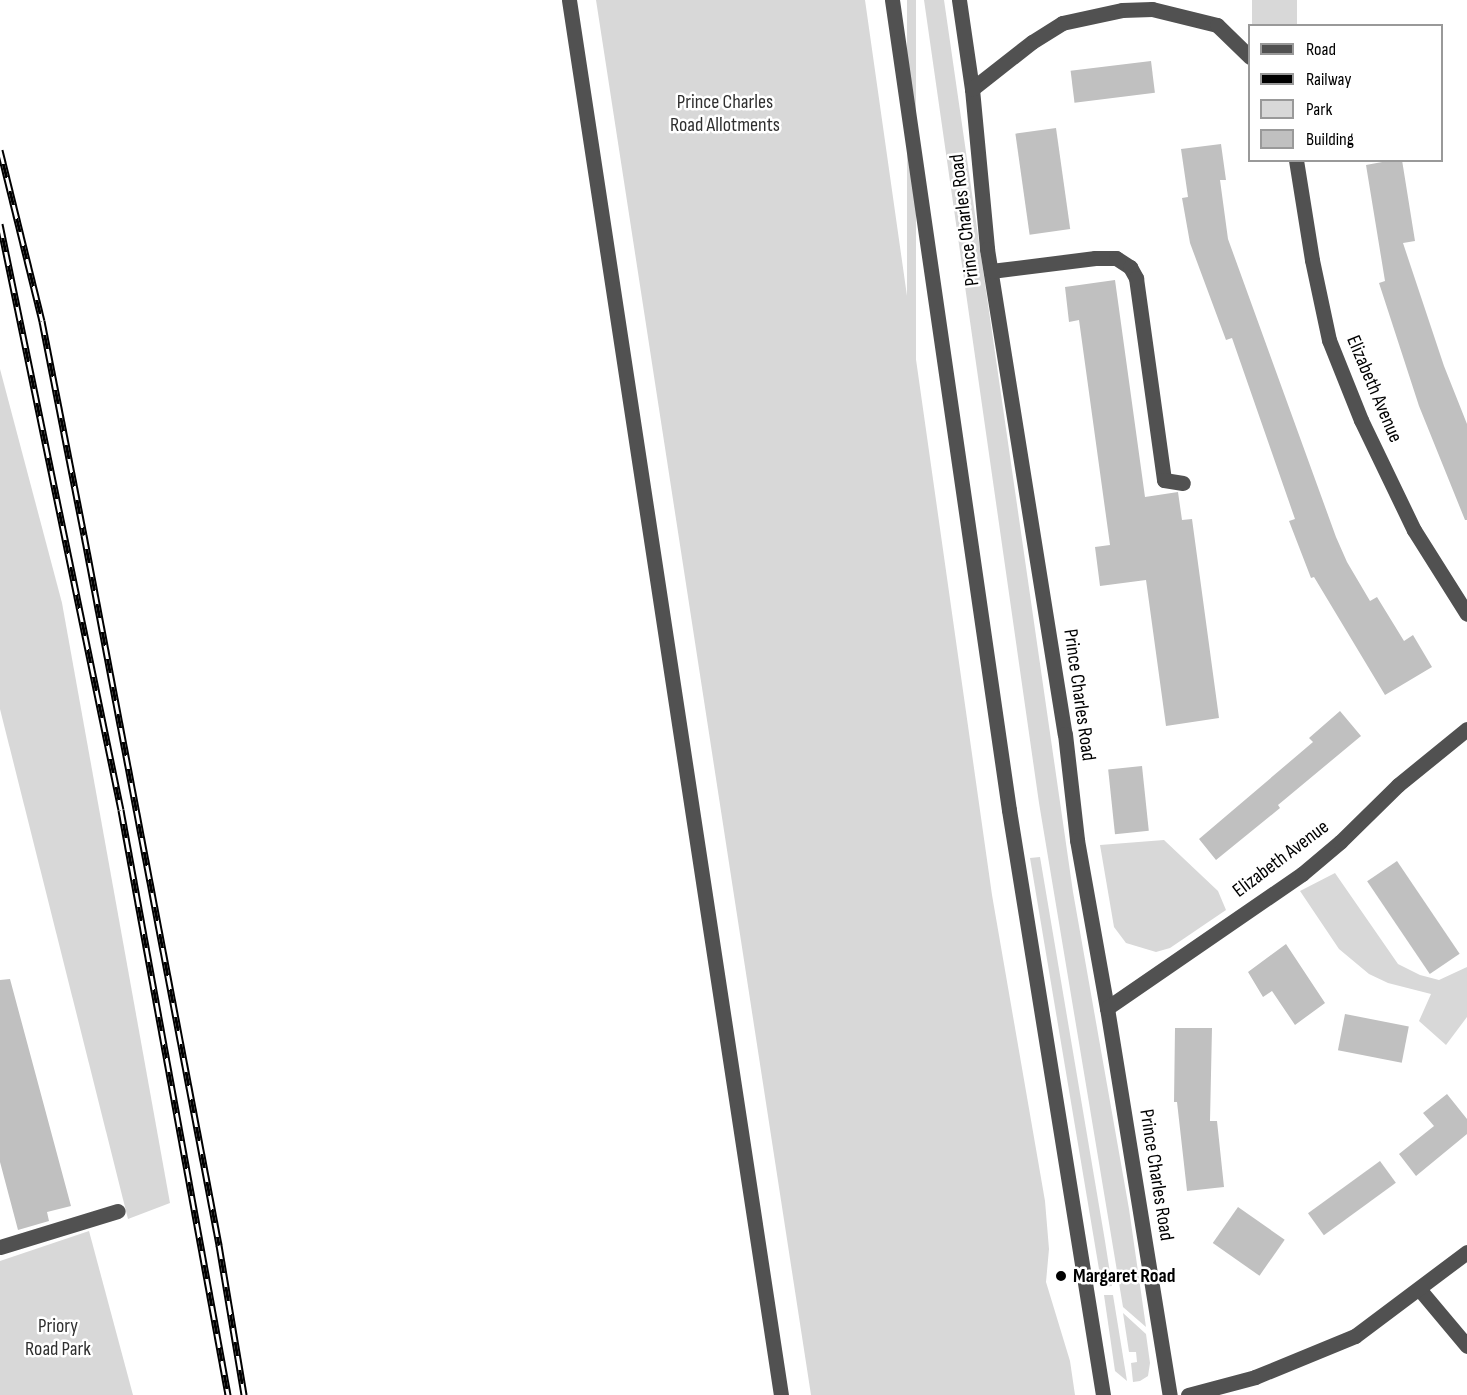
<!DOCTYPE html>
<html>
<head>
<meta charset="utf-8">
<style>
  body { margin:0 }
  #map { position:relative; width:1467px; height:1395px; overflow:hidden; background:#fff; font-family:"Sofia Sans Condensed",sans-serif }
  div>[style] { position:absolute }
  .green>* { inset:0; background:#d8d8d8; transform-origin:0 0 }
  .building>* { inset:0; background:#c0c0c0; transform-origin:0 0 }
  .minor>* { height:15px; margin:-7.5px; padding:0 7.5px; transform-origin:7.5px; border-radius:7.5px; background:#515151 }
  .rail>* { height:7px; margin-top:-3.5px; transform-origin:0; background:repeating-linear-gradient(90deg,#fff 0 14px,#000 0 28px); box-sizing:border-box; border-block:2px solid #000 }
  .dots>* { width:16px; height:16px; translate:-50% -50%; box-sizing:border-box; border:3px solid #fff; border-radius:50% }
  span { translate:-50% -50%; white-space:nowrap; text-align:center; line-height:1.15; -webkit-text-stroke:5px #fff; paint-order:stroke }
  .park-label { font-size:20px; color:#2f2f2f }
  .street-label { font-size:20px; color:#000 }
  .poi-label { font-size:20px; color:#000; font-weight:700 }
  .left { translate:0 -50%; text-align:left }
  .legend { position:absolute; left:1248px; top:24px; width:195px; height:138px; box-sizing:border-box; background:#fff; border:2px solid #999; margin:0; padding:8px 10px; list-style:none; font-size:18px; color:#000 }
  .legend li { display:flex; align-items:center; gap:12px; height:30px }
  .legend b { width:30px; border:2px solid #999 }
</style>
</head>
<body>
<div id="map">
  <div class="green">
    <div style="clip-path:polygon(596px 0,865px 0,992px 895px,1045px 1201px,1049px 1249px,1046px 1282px,1070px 1361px,1075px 1395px,811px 1395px)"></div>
    <div style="left:907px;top:0;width:9px;height:848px"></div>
    <div style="clip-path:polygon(924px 0,944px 0,1073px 892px,1129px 1209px,1146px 1327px,1123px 1307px,1039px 803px)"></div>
    <div style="left:1252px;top:0;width:45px;height:25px"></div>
    <div style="clip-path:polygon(0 369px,62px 603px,170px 1203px,128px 1219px,0 709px)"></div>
    <div style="clip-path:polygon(1164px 840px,1218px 891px,1226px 910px,1170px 948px,1156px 952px,1126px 943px,1114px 927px,1100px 845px)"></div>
    <div style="clip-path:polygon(1040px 857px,1105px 1241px,1112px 1286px,1102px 1287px,1030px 858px)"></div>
    <div style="clip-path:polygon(1335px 873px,1398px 964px,1420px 975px,1439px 980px,1467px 967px,1467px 1017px,1446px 1045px,1419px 1021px,1431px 994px,1388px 983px,1369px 974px,1339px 949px,1300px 891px)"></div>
    <div style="clip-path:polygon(89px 1231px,133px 1395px,0 1395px,0 1261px)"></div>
    <div style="clip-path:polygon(1104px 1295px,1113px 1295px,1127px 1381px,1115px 1371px)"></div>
    <div style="clip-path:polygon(1123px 1313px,1146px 1334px,1150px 1363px,1148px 1376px,1140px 1381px,1133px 1382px,1131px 1363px,1137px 1362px,1136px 1352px,1129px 1352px)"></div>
  </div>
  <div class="building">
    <div style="left:1151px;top:61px;width:32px;height:81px;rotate:83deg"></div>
    <div style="left:1056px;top:128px;width:102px;height:41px;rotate:82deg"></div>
    <div style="clip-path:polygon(1221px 144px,1226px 180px,1220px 180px,1228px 239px,1336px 537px,1347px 562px,1370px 601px,1377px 597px,1404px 641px,1413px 635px,1432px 667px,1385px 695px,1314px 577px,1311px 578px,1289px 521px,1295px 519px,1232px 338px,1226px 340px,1190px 243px,1182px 198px,1188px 197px,1181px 149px)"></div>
    <div style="clip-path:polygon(1393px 160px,1402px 160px,1415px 241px,1403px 243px,1444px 366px,1467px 424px,1467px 520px,1465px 520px,1419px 406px,1379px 283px,1385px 281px,1366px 165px)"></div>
    <div style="clip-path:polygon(1115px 280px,1145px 497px,1178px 492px,1182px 520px,1192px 519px,1219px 718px,1166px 726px,1146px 580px,1100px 586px,1095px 547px,1110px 545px,1079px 320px,1069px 322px,1065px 287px)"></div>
    <div style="clip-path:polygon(1340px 711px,1361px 736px,1278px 805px,1280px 808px,1216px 860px,1199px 839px,1313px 742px,1309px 738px)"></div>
    <div style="left:1142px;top:766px;width:65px;height:34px;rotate:84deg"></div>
    <div style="left:1397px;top:861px;width:112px;height:36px;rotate:56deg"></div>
    <div style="clip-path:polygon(1286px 944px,1325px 1003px,1295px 1025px,1272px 991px,1263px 997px,1248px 972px)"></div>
    <div style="clip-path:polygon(10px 979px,71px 1206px,47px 1212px,49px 1221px,18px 1230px,0 1162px,0 980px)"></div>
    <div style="left:1345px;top:1014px;width:65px;height:37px;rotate:11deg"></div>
    <div style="clip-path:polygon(1175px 1028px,1212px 1028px,1210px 1121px,1217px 1121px,1224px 1187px,1187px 1191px,1177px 1102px,1174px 1102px)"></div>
    <div style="clip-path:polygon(1447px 1094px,1467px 1119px,1467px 1134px,1416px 1176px,1399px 1154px,1434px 1126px,1423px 1113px)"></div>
    <div style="left:1380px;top:1161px;width:27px;height:89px;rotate:54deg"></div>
    <div style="left:1238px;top:1207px;width:57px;height:44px;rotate:35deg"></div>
  </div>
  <div class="minor">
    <div style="left:569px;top:0;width:1411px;rotate:81.36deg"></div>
    <div style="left:892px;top:0;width:818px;rotate:81.78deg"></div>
    <div style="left:1009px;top:810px;width:593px;rotate:80.87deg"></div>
    <div style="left:959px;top:0;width:90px;rotate:81.7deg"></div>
    <div style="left:972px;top:89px;width:161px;rotate:84.6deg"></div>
    <div style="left:987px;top:249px;width:491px;rotate:80.9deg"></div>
    <div style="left:1065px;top:734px;width:107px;rotate:83.5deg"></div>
    <div style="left:1077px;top:840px;width:171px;rotate:79.9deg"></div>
    <div style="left:1107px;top:1008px;width:392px;rotate:80.8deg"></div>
    <div style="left:972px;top:89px;width:76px;rotate:-38.1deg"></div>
    <div style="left:1032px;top:42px;width:36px;rotate:-32deg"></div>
    <div style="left:1062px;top:23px;width:61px;rotate:-12.2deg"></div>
    <div style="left:1122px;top:10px;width:30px;rotate:-2deg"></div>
    <div style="left:1152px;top:9px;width:67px;rotate:13.8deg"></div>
    <div style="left:1217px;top:25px;width:46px;rotate:44.1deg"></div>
    <div style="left:1296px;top:160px;width:101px;rotate:80.9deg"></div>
    <div style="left:1312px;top:260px;width:82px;rotate:78deg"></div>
    <div style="left:1329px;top:340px;width:86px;rotate:68.2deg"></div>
    <div style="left:1361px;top:420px;width:122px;rotate:64.3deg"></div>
    <div style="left:1414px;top:530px;width:99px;rotate:57.8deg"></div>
    <div style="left:991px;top:271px;width:105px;rotate:-7.1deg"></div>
    <div style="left:1095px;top:258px;width:21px"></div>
    <div style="left:1116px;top:258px;width:17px;rotate:33deg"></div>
    <div style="left:1130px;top:267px;width:13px;rotate:61deg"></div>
    <div style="left:1136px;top:278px;width:204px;rotate:82.1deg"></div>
    <div style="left:1164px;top:480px;width:19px;rotate:9deg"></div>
    <div style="left:1107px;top:1008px;width:237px;rotate:-34.5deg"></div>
    <div style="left:1302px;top:874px;width:50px;rotate:-40.1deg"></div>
    <div style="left:1340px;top:842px;width:81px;rotate:-44.5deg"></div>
    <div style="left:1398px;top:785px;width:89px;rotate:-39.1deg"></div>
    <div style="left:0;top:1247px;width:123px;rotate:-17deg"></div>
    <div style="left:1420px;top:1290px;width:73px;rotate:50deg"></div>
    <div style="left:1188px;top:1395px;width:69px;rotate:-15deg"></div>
    <div style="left:1255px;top:1377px;width:108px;rotate:-22.3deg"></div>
    <div style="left:1355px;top:1336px;width:140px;rotate:-36.9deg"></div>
  </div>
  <div class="rail">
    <div style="left:0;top:150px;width:176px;rotate:76.2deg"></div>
    <div style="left:42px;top:321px;width:218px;rotate:78.9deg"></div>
    <div style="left:84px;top:535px;width:723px;rotate:79.23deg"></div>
    <div style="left:219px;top:1245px;width:152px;rotate:80.5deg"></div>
    <div style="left:0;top:224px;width:598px;rotate:78.33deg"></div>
    <div style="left:121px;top:810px;width:595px;rotate:79.63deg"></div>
  </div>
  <div class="dots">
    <div style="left:1061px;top:1276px;background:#000"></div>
  </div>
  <div class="park-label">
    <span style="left:725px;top:114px">Prince Charles<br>Road Allotments</span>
    <span style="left:58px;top:1338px">Priory<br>Road Park</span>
  </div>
  <div class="street-label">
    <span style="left:965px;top:220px;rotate:-97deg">Prince Charles Road</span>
    <span style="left:1374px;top:389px;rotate:67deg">Elizabeth Avenue</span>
    <span style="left:1079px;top:695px;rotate:82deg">Prince Charles Road</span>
    <span style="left:1281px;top:859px;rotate:-37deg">Elizabeth Avenue</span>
    <span style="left:1156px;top:1175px;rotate:81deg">Prince Charles Road</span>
  </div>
  <div class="poi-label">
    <span class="left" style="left:1073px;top:1276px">Margaret Road</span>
  </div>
  <ul class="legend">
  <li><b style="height:8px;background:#515151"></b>Road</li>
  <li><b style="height:8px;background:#000"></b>Railway</li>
  <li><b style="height:16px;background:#d8d8d8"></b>Park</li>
  <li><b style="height:16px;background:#c0c0c0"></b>Building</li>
  </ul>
</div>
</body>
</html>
